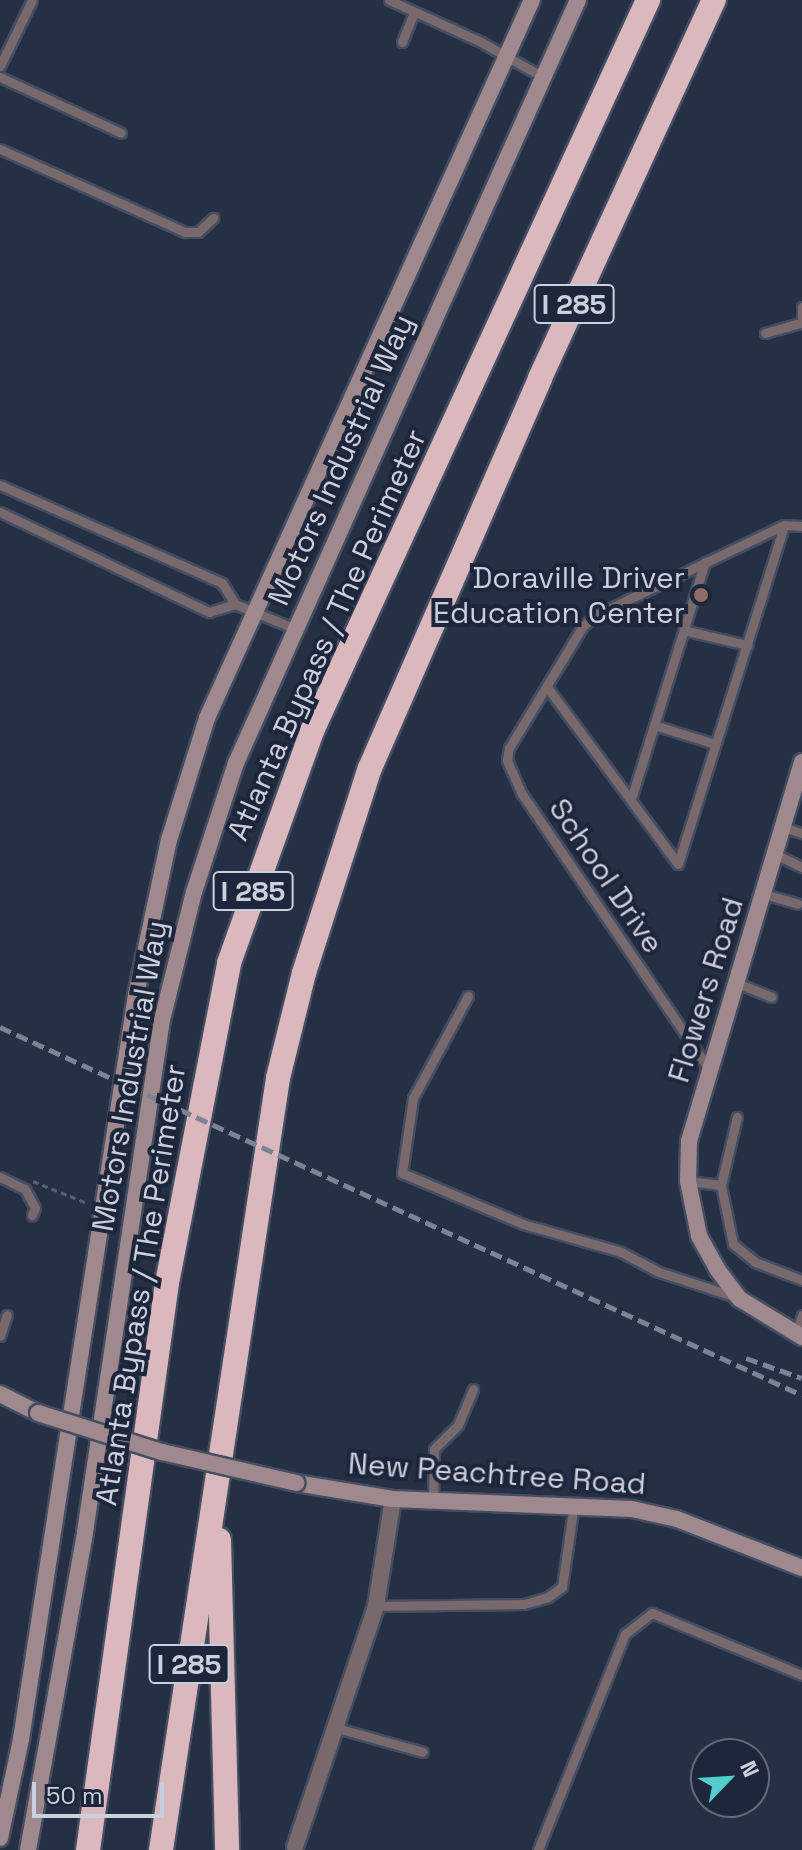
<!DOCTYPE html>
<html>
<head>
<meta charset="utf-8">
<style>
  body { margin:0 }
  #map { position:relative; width:802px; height:1850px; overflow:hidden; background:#263045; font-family:"Space Grotesk",sans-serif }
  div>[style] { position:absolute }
  .path>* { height:3px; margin-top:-1.5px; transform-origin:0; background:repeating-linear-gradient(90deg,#576073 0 6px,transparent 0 10px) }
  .roads { filter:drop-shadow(2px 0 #444d61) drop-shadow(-2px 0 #444d61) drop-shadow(0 2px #444d61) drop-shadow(0 -2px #444d61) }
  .lane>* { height:9px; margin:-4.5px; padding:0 4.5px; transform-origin:4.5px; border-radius:4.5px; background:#78696c }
  .street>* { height:16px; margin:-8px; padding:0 8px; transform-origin:8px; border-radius:8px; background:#78696c }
  .secondary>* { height:16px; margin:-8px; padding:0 8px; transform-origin:8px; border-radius:8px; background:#a0898d }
  .highway>* { height:24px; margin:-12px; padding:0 12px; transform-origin:12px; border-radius:12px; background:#dbb7be }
  .rail>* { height:5px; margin-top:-2.5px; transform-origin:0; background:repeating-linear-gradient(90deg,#7b8394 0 12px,transparent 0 18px) }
  .bridges { filter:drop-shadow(2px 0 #444d61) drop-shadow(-2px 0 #444d61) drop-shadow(0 2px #444d61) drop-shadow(0 -2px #444d61) }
  .secondary-bridge>* { height:16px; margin:-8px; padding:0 8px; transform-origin:8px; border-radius:8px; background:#a0898d }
  .dots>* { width:22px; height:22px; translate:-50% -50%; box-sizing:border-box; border:4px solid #1d263a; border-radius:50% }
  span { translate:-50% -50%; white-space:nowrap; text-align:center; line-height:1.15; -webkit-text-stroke:8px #1d263a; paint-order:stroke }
  .shield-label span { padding:2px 6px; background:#1d263a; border:2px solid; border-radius:6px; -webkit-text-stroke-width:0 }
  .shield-label { font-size:28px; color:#cad1de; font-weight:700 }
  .street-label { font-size:30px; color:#cad1de }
  .poi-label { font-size:30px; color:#cad1de }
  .right { translate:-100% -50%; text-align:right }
  .north { position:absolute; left:690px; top:1738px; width:80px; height:80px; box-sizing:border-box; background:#1d263a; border:2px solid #626a7c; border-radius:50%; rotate:65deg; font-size:22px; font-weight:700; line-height:32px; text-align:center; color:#cad1de }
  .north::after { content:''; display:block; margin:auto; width:28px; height:36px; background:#52cdce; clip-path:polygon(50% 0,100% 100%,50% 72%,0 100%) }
  .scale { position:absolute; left:32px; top:1782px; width:132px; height:36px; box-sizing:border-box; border:4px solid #cad1de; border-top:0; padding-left:10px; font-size:24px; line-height:28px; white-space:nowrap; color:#cad1de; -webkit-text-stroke:6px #1d263a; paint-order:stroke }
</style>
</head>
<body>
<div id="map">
  <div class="path">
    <div style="left:33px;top:1181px;width:58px;rotate:22.2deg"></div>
  </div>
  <div class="roads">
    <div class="lane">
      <div style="left:389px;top:0;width:101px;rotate:24.5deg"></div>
      <div style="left:481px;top:42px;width:71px;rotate:29.4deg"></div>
      <div style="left:402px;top:42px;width:32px;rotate:-68deg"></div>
      <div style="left:0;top:66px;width:73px;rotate:-64.1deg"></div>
      <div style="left:0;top:77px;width:133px;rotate:24.8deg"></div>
      <div style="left:0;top:149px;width:203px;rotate:24.2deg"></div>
      <div style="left:185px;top:232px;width:13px"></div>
      <div style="left:198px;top:232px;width:21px;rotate:-43deg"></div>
      <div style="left:802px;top:307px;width:15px;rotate:90deg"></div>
      <div style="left:765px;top:333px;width:37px;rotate:-16deg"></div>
      <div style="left:0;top:485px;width:243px;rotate:23.8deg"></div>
      <div style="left:222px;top:583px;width:25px;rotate:58deg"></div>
      <div style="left:235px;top:604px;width:66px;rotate:22.3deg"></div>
      <div style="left:0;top:512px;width:232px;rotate:25.6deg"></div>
      <div style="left:209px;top:612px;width:27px;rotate:-17deg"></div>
      <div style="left:687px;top:631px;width:62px;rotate:13.1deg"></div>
      <div style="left:547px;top:687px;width:220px;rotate:53.5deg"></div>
      <div style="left:678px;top:864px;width:355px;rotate:-72.6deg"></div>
      <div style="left:657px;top:726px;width:61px;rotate:17.2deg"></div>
      <div style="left:632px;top:796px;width:245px;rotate:-72.7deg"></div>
      <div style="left:783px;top:827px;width:20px;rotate:18deg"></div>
      <div style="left:775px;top:854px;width:30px;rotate:26deg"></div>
      <div style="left:764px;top:894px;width:35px;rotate:16deg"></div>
      <div style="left:737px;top:983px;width:37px;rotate:22deg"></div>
      <div style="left:468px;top:996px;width:116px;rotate:118.3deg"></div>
      <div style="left:413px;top:1098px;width:76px;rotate:98.3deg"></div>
      <div style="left:402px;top:1173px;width:131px;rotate:22.9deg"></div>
      <div style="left:523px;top:1224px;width:102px;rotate:15.9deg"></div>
      <div style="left:621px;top:1252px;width:40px;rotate:28deg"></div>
      <div style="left:656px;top:1271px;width:81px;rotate:18deg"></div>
      <div style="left:711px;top:1072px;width:338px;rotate:-124.2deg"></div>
      <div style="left:521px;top:792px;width:35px;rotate:-114deg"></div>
      <div style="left:507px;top:760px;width:12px;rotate:-81deg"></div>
      <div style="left:509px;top:748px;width:143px;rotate:-58.8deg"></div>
      <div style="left:583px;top:626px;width:19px;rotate:-39deg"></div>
      <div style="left:598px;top:614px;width:206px;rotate:-25.6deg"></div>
      <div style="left:784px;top:525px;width:18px;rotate:3deg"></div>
      <div style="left:0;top:1177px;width:28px;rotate:26deg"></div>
      <div style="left:25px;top:1189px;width:21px;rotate:62deg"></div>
      <div style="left:35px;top:1208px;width:8px;rotate:113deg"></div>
      <div style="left:688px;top:1181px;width:33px;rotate:7deg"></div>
      <div style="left:721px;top:1185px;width:70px;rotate:-76.8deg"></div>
      <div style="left:721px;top:1185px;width:60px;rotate:78.5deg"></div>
      <div style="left:733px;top:1244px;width:28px;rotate:39deg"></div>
      <div style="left:755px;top:1262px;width:50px;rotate:21deg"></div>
      <div style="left:796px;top:1334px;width:20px;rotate:-72deg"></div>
      <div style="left:0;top:1336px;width:22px;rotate:-72deg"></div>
      <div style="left:433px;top:1501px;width:52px;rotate:-88.9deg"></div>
      <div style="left:434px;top:1449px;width:34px;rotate:-45deg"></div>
      <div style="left:458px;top:1425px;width:39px;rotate:-67deg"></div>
      <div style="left:376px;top:1606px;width:148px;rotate:-0.8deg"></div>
      <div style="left:524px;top:1604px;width:25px;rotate:-16deg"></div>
      <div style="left:548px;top:1597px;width:17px;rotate:-36deg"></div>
      <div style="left:562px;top:1587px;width:84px;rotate:-81.8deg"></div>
      <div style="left:333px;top:1727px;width:93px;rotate:15.5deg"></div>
      <div style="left:538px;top:1850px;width:233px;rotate:-68.1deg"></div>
      <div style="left:625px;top:1634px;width:34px;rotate:-38deg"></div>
      <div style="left:652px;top:1613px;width:162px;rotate:22.5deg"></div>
    </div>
    <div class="street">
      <div style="left:295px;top:1847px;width:254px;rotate:-71.4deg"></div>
      <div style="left:376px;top:1606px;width:108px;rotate:-81deg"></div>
    </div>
    <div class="secondary">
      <div style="left:802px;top:762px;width:395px;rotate:106.6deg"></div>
      <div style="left:689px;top:1141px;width:40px;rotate:91.4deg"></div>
      <div style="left:688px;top:1181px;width:56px;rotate:78.7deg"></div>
      <div style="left:699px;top:1236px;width:38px;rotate:61deg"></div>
      <div style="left:717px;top:1269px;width:38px;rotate:53deg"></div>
      <div style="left:740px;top:1299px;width:73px;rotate:31.5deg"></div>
      <div style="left:0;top:1394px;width:42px;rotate:26.6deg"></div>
      <div style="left:296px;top:1483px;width:98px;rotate:9.4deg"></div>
      <div style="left:393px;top:1499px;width:239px;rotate:2.4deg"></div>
      <div style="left:632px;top:1509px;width:46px;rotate:12.5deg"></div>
      <div style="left:677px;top:1519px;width:134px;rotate:21.4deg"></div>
      <div style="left:0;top:1838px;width:101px;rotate:-78deg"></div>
      <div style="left:21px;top:1739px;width:753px;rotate:-81.21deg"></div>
      <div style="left:136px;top:995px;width:158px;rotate:-78deg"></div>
      <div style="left:169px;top:840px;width:128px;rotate:-72.7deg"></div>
      <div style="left:207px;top:718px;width:788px;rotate:-65.65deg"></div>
      <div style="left:28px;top:1850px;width:323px;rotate:-79.8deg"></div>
      <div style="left:85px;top:1532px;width:518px;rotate:-81.45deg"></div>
      <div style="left:162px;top:1020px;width:132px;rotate:-76deg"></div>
      <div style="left:194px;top:892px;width:136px;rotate:-72deg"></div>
      <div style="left:236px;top:763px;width:836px;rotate:-65.86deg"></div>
    </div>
    <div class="highway">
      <div style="left:219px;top:1540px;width:310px;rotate:88.5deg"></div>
      <div style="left:88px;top:1850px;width:572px;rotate:-82.07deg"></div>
      <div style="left:167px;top:1283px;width:326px;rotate:-79deg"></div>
      <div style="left:229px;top:963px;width:246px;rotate:-70.3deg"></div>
      <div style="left:312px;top:731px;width:805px;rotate:-65.31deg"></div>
      <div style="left:161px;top:1850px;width:781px;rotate:-81.38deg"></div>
      <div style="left:278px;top:1078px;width:108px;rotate:-76.1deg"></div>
      <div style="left:304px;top:973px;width:215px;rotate:-72.2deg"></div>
      <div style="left:370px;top:768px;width:425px;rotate:-66.4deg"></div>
      <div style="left:540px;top:378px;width:416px;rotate:-65.3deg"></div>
    </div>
  </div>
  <div class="rail">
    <div style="left:0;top:1027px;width:882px;rotate:24.65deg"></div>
    <div style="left:746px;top:1358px;width:59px;rotate:19.7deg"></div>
  </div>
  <div class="bridges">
    <div class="secondary-bridge">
      <div style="left:38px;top:1413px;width:130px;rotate:17.5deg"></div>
      <div style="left:162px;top:1452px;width:138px;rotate:13deg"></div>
    </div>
  </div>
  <div class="dots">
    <div style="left:701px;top:595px;background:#8d6e63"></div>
  </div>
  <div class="shield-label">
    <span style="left:574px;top:304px">I 285</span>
    <span style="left:253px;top:891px">I 285</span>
    <span style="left:189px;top:1664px">I 285</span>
  </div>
  <div class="street-label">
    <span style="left:341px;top:460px;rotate:-66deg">Motors Industrial Way</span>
    <span style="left:327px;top:635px;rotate:-66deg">Atlanta Bypass / The Perimeter</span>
    <span style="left:606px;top:876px;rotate:56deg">School Drive</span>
    <span style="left:706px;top:990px;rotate:-73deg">Flowers Road</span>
    <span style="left:130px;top:1076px;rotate:-80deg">Motors Industrial Way</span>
    <span style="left:141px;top:1285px;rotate:-81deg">Atlanta Bypass / The Perimeter</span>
    <span style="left:497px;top:1474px;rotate:4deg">New Peachtree Road</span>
  </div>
  <div class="poi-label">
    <span class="right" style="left:685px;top:595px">Doraville Driver<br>Education Center</span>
  </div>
  <div class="north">N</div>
  <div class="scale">50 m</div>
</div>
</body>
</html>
